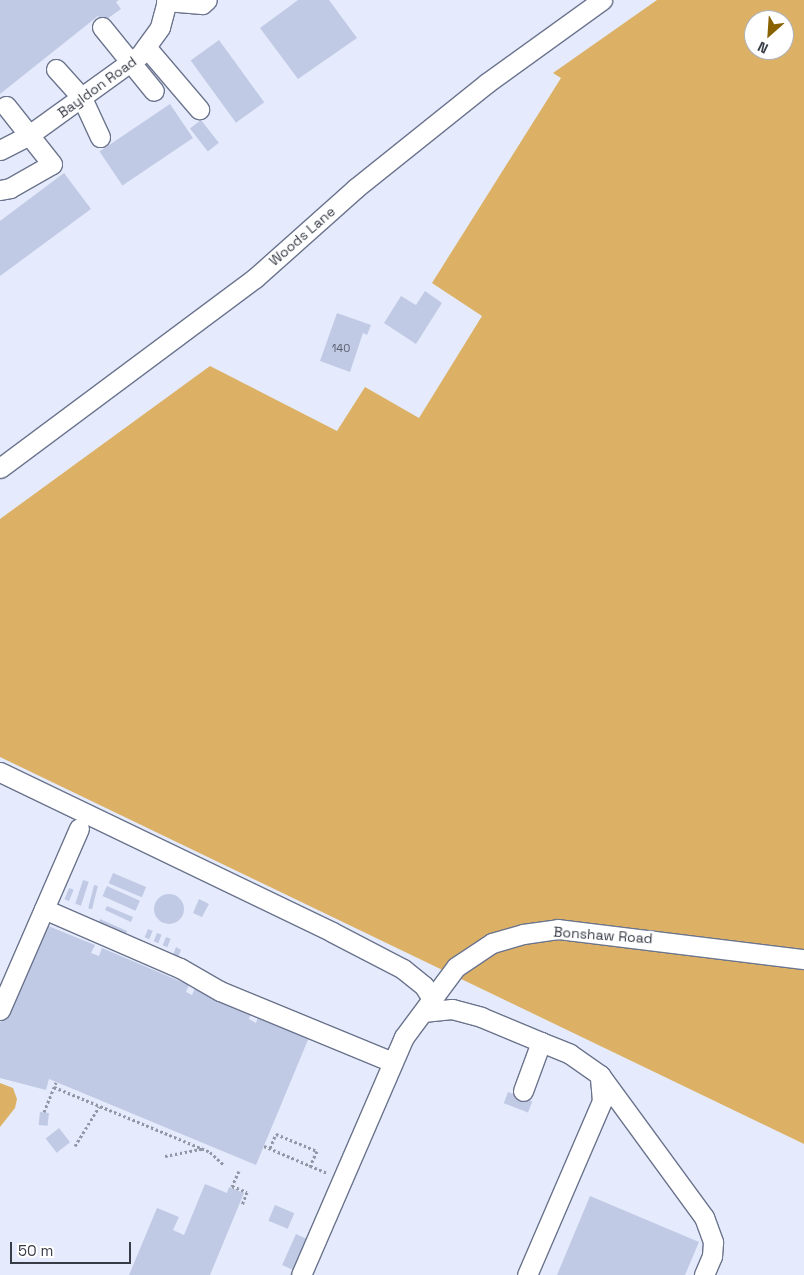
<!DOCTYPE html>
<html>
<head>
<meta charset="utf-8">
<style>
  body { margin:0 }
  #map { position:relative; width:804px; height:1275px; overflow:hidden; background:#e5ebfc; font-family:"Space Grotesk",sans-serif }
  div>[style] { position:absolute }
  .green>* { inset:0; background:#dcb166 }
  .building>* { inset:0; background:#c0cae5; transform-origin:0 0 }
  .round { border-radius:50% }
  .path>* { height:3px; margin-top:-1.5px; transform-origin:0; background:repeating-linear-gradient(90deg,#9297a5 0 2.5px,transparent 0 5px) }
  .roads { filter:drop-shadow(1px 0 #6b748d) drop-shadow(-1px 0 #6b748d) drop-shadow(0 1px #6b748d) drop-shadow(0 -1px #6b748d) }
  .minor>* { height:19px; margin:-9.5px; padding:0 9.5px; transform-origin:9.5px; border-radius:9.5px; background:#fff }
  span { translate:-50% -50%; white-space:nowrap; text-align:center; line-height:1.15; -webkit-text-stroke:4.5px #fff; paint-order:stroke }
  .number-label { font-size:11px; color:#5a606e }
  .number-label span { -webkit-text-stroke-width:0 }
  .street-label { font-size:14px; color:#383c47 }
  .north { position:absolute; left:744px; top:10px; width:50px; height:50px; box-sizing:border-box; background:#fff; border:1px solid #afb1b5; border-radius:50%; rotate:206deg; font-size:14px; font-weight:700; line-height:20px; text-align:center; color:#383c47 }
  .north::after { content:''; display:block; margin:auto; width:18px; height:22px; background:#896100; clip-path:polygon(50% 0,100% 100%,50% 72%,0 100%) }
  .scale { position:absolute; left:10px; top:1242px; width:121px; height:22px; box-sizing:border-box; border:2px solid #383c47; border-top:0; padding-left:6px; font-size:15px; line-height:18px; white-space:nowrap; color:#383c47; -webkit-text-stroke:4px #fff; paint-order:stroke }
</style>
</head>
<body>
<div id="map">
  <div class="green">
    <div style="clip-path:polygon(evenodd,657px 0,804px 0,804px 1144px,0 757px,0 519px,210px 366px,337px 431px,365px 387px,419px 418px,482px 316px,432px 283px,561px 78px,553px 73px,657px 0,754px 20px,784px 20px,784px 50px,754px 50px,754px 20px)"></div>
    <div style="clip-path:polygon(0 1083px,13px 1088px,17px 1099px,15px 1108px,0 1127px)"></div>
  </div>
  <div class="building">
    <div style="clip-path:polygon(0 0,119px 0,116px 2px,121px 9px,104px 21px,98px 16px,0 94px)"></div>
    <div style="clip-path:polygon(298px 0,329px 0,357px 38px,298px 79px,260px 28px)"></div>
    <div style="left:219px;top:40px;width:77px;height:35px;rotate:54deg"></div>
    <div style="left:170px;top:104px;width:41px;height:85px;rotate:56deg"></div>
    <div style="left:201px;top:120px;width:29px;height:14px;rotate:52deg"></div>
    <div style="clip-path:polygon(64px 173px,91px 209px,0 276px,0 221px)"></div>
    <div style="clip-path:polygon(425px 291px,442px 303px,416px 344px,384px 323px,401px 296px,416px 305px)"></div>
    <div style="clip-path:polygon(337px 313px,371px 325px,367px 335px,363px 333px,350px 372px,320px 361px)"></div>
    <div style="left:113px;top:873px;width:36px;height:11px;rotate:23deg"></div>
    <div style="left:83px;top:880px;width:6px;height:25px;rotate:18deg"></div>
    <div style="left:94px;top:885px;width:4px;height:24px;rotate:14deg"></div>
    <div style="left:107px;top:886px;width:36px;height:11px;rotate:24deg"></div>
    <div style="left:69px;top:888px;width:5px;height:12px;rotate:22deg"></div>
    <div class="round" style="left:154px;top:894px;width:30px;height:30px"></div>
    <div style="clip-path:polygon(199px 899px,209px 904px,202px 917px,193px 913px)"></div>
    <div style="clip-path:polygon(107px 906px,133px 917px,131px 922px,105px 910px)"></div>
    <div style="clip-path:polygon(100px 919px,127px 931px,125px 936px,98px 925px)"></div>
    <div style="clip-path:polygon(41px 923px,95px 945px,91px 953px,99px 956px,102px 948px,189px 985px,186px 992px,192px 995px,195px 988px,252px 1011px,249px 1019px,256px 1023px,259px 1014px,310px 1035px,256px 1165px,49px 1079px,46px 1090px,0 1078px,0 1023px)"></div>
    <div style="left:148px;top:929px;width:5px;height:9px;rotate:22deg"></div>
    <div style="left:157px;top:933px;width:5px;height:9px;rotate:22deg"></div>
    <div style="left:166px;top:937px;width:5px;height:9px;rotate:22deg"></div>
    <div style="clip-path:polygon(176px 947px,181px 950px,178px 957px,173px 955px)"></div>
    <div style="left:508px;top:1092px;width:26px;height:12px;rotate:21deg"></div>
    <div style="left:40px;top:1112px;width:9px;height:13px;rotate:6deg"></div>
    <div style="left:59px;top:1128px;width:18px;height:17px;rotate:52deg"></div>
    <div style="clip-path:polygon(205px 1184px,227px 1193px,229px 1187px,244px 1193px,210px 1275px,129px 1275px,157px 1208px,179px 1217px,173px 1230px,184px 1235px)"></div>
    <div style="clip-path:polygon(590px 1196px,699px 1242px,685px 1275px,557px 1275px)"></div>
    <div style="left:275px;top:1205px;width:21px;height:17px;rotate:23deg"></div>
    <div style="left:296px;top:1234px;width:12px;height:34px;rotate:24deg"></div>
  </div>
  <div class="path">
    <div style="left:54px;top:1087px;width:169px;rotate:22.6deg"></div>
    <div style="left:210px;top:1152px;width:18px;rotate:43deg"></div>
    <div style="left:44px;top:1112px;width:32px;rotate:-68deg"></div>
    <div style="left:75px;top:1146px;width:46px;rotate:-58.4deg"></div>
    <div style="left:264px;top:1146px;width:69px;rotate:23.2deg"></div>
    <div style="left:270px;top:1148px;width:15px;rotate:-67deg"></div>
    <div style="left:276px;top:1134px;width:44px;rotate:22.5deg"></div>
    <div style="left:317px;top:1151px;width:17px;rotate:115deg"></div>
    <div style="left:165px;top:1156px;width:38px;rotate:-11deg"></div>
    <div style="left:239px;top:1171px;width:17px;rotate:115deg"></div>
    <div style="left:232px;top:1186px;width:16px;rotate:22deg"></div>
    <div style="left:247px;top:1192px;width:14px;rotate:111deg"></div>
  </div>
  <div class="roads">
    <div class="minor">
      <div style="left:166px;top:1px;width:36px;rotate:5deg"></div>
      <div style="left:202px;top:4px;width:6px;rotate:-39deg"></div>
      <div style="left:102px;top:27px;width:82px;rotate:50.9deg"></div>
      <div style="left:146px;top:47px;width:82px;rotate:49.5deg"></div>
      <div style="left:56px;top:69px;width:39px;rotate:48deg"></div>
      <div style="left:82px;top:98px;width:43px;rotate:65.2deg"></div>
      <div style="left:0;top:150px;width:33px;rotate:-27deg"></div>
      <div style="left:29px;top:135px;width:137px;rotate:-35.8deg"></div>
      <div style="left:140px;top:55px;width:34px;rotate:-54deg"></div>
      <div style="left:160px;top:27px;width:28px;rotate:-75deg"></div>
      <div style="left:0;top:190px;width:10px;rotate:-11deg"></div>
      <div style="left:10px;top:188px;width:48px;rotate:-29.7deg"></div>
      <div style="left:52px;top:164px;width:74px;rotate:-128.4deg"></div>
      <div style="left:0;top:468px;width:318px;rotate:-36.7deg"></div>
      <div style="left:255px;top:278px;width:135px;rotate:-41.7deg"></div>
      <div style="left:356px;top:188px;width:168px;rotate:-38.7deg"></div>
      <div style="left:487px;top:83px;width:142px;rotate:-35.8deg"></div>
      <div style="left:0;top:772px;width:369px;rotate:25.7deg"></div>
      <div style="left:332px;top:932px;width:80px;rotate:27.5deg"></div>
      <div style="left:403px;top:969px;width:27px;rotate:39deg"></div>
      <div style="left:424px;top:986px;width:15px;rotate:58deg"></div>
      <div style="left:44px;top:909px;width:148px;rotate:23.5deg"></div>
      <div style="left:180px;top:968px;width:46px;rotate:29.9deg"></div>
      <div style="left:220px;top:991px;width:186px;rotate:22.4deg"></div>
      <div style="left:0;top:1010px;width:198px;rotate:-66.5deg"></div>
      <div style="left:423px;top:1012px;width:29px;rotate:-6deg"></div>
      <div style="left:452px;top:1009px;width:30px;rotate:15deg"></div>
      <div style="left:481px;top:1017px;width:65px;rotate:22.6deg"></div>
      <div style="left:541px;top:1042px;width:52px;rotate:110.2deg"></div>
      <div style="left:541px;top:1042px;width:31px;rotate:22deg"></div>
      <div style="left:570px;top:1054px;width:37px;rotate:35deg"></div>
      <div style="left:600px;top:1075px;width:176px;rotate:53.8deg"></div>
      <div style="left:704px;top:1217px;width:27px;rotate:70deg"></div>
      <div style="left:713px;top:1242px;width:14px;rotate:94deg"></div>
      <div style="left:712px;top:1256px;width:21px;rotate:113deg"></div>
      <div style="left:301px;top:1275px;width:259px;rotate:-66.6deg"></div>
      <div style="left:404px;top:1037px;width:87px;rotate:-53.4deg"></div>
      <div style="left:456px;top:967px;width:43px;rotate:-33.7deg"></div>
      <div style="left:492px;top:943px;width:32px;rotate:-16deg"></div>
      <div style="left:523px;top:934px;width:35px;rotate:-8deg"></div>
      <div style="left:558px;top:929px;width:248px;rotate:7deg"></div>
      <div style="left:527px;top:1275px;width:189px;rotate:-66.7deg"></div>
      <div style="left:602px;top:1101px;width:25px;rotate:-95deg"></div>
    </div>
  </div>
  <div class="number-label">
    <span style="left:341px;top:348px">140</span>
  </div>
  <div class="street-label">
    <span style="left:97px;top:87px;rotate:-36deg">Bayldon Road</span>
    <span style="left:302px;top:236px;rotate:-41deg">Woods Lane</span>
    <span style="left:603px;top:935px;rotate:4deg">Bonshaw Road</span>
  </div>
  <div class="north">N</div>
  <div class="scale">50 m</div>
</div>
</body>
</html>
